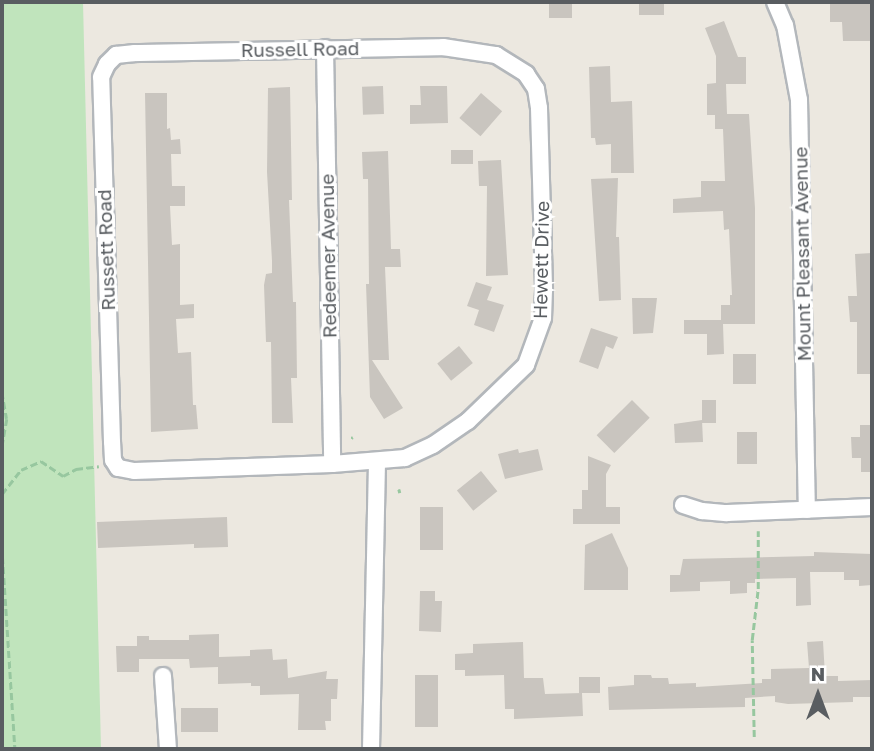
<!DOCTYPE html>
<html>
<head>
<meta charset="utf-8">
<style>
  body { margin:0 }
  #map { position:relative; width:874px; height:751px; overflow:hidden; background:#ece8e0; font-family:"Golos Text",sans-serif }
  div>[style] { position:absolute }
  .green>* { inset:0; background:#c0e4bc }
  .building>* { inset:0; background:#c9c5bf; transform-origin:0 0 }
  .path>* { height:2.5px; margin-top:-1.25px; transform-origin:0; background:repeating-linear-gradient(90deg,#97c79f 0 7px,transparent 0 10.5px) }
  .roads { filter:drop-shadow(2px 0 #b3b7bb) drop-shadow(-2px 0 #b3b7bb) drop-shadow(0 2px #b3b7bb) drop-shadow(0 -2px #b3b7bb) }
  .minor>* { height:16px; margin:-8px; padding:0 8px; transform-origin:8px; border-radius:8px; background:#fff }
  span { translate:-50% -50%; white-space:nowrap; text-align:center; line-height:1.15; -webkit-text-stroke:6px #fff; paint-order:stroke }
  .street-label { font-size:19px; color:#595d61 }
  .frame { position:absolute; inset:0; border:4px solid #595d61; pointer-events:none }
  .north { position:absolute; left:783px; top:660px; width:70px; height:70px; -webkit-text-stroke:5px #fff; paint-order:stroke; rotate:0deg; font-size:19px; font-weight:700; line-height:28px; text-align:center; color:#595d61 }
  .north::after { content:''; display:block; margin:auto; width:24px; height:32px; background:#595d61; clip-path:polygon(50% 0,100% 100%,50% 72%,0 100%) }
</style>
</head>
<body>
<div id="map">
  <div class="green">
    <div style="clip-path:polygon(2px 2px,83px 2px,101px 749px,2px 749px)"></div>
  </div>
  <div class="building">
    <div style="left:549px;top:2px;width:23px;height:16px"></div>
    <div style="left:639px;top:2px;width:25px;height:13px"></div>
    <div style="clip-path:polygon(830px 2px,872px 2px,872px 41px,843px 41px,842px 22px,830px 22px)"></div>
    <div style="clip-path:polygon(724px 21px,738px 57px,746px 57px,746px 84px,726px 84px,727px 114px,749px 114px,755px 208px,755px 324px,723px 324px,724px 354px,707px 355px,707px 334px,684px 334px,684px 320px,721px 320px,721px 305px,730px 305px,730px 295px,732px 295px,729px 229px,724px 230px,723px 211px,673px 213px,673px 199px,701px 197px,701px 181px,725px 181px,723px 129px,715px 129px,715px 115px,707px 115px,707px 84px,716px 83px,716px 56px,705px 28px)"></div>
    <div style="clip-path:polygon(610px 66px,611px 102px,632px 101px,634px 173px,611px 173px,611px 144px,596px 145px,595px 138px,591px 138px,589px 67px)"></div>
    <div style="left:383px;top:86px;width:28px;height:21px;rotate:88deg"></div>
    <div style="clip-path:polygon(420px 86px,447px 86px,448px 123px,410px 124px,410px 105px,421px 105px)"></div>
    <div style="clip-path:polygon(290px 87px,292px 200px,289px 200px,293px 302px,296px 302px,297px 378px,291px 378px,293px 423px,272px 423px,271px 342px,266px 342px,264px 285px,266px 274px,272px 273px,272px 261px,267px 172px,268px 88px)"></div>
    <div style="clip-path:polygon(145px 93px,167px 93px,167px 129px,170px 128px,171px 140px,180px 139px,181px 154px,171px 154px,172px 186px,185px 186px,185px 206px,170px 206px,172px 245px,180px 244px,180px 305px,194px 304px,194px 318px,176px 319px,178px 353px,191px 352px,193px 405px,196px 405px,198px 429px,151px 432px)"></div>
    <div style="left:481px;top:93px;width:28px;height:33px;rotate:41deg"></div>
    <div style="left:451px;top:150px;width:22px;height:14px"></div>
    <div style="clip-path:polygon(388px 151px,391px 249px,400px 249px,401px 267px,385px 267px,389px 360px,372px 360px,403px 408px,384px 419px,370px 397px,366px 284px,369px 284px,368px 179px,363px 179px,362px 152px)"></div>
    <div style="clip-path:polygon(501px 160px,508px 275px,486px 276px,487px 186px,479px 186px,478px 161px)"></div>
    <div style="clip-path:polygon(618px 178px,616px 237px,619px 237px,621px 300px,599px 301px,591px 179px)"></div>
    <div style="clip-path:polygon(872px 253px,872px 374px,857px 374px,857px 322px,850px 322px,848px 296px,857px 296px,855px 254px)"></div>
    <div style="clip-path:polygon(476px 282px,492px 287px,487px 300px,504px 305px,494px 332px,474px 325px,479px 310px,467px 306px)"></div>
    <div style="clip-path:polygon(632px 298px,657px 298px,653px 333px,633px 334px)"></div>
    <div style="clip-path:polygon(591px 328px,618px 337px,613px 349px,606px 346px,598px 369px,579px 362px)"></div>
    <div style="left:459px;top:346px;width:22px;height:28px;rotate:51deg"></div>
    <div style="left:733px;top:354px;width:23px;height:30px"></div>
    <div style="left:632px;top:400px;width:25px;height:50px;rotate:45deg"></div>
    <div style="left:702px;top:400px;width:14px;height:23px"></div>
    <div style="clip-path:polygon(702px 420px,703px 442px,675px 443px,674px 424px)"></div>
    <div style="clip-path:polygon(860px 425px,872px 425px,872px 472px,861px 472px,861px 458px,852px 458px,851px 437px,860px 437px)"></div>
    <div style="left:737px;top:432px;width:20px;height:32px"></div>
    <div style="clip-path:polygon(518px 449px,519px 453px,538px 449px,543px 470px,505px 479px,498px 454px)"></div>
    <div style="clip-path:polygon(588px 456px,611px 465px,606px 474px,606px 507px,620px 507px,620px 524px,573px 524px,573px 509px,582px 509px,582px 490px,588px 490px)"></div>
    <div style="left:481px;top:471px;width:26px;height:31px;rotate:51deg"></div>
    <div style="left:420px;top:507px;width:23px;height:43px"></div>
    <div style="clip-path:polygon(227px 517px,228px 547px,194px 548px,194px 544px,98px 548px,97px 522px)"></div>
    <div style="clip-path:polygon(612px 533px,628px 568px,628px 590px,584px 590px,585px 545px)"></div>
    <div style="clip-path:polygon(814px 552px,872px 554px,872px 585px,859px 586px,859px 580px,844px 580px,844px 572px,810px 572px,811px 605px,796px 606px,796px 578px,755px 579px,755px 583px,747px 583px,747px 593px,730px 594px,730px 581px,700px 582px,700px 591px,670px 592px,670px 575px,680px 575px,683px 559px,814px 556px)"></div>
    <div style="clip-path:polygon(420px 591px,435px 591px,435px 601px,442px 601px,441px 632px,419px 631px)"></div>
    <div style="clip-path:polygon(219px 634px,219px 657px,250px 656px,250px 650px,272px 649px,273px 660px,287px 659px,288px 678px,327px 671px,326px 679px,338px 679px,337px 699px,331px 699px,331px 721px,325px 721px,326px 730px,298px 730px,299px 694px,260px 695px,260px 686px,251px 686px,251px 683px,218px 684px,218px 667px,190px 668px,189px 659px,139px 659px,139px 672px,117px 672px,116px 646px,137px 646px,137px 636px,149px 636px,149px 640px,189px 640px,189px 635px)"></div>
    <div style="clip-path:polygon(823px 641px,825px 676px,838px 676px,838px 681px,872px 680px,872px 697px,853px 697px,853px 702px,788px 704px,775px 702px,775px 696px,745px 698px,745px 707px,609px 710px,608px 687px,634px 685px,634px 675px,651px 675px,652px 678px,668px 678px,669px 684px,696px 683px,696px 687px,762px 683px,762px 679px,771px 679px,771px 669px,809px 668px,807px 642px)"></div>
    <div style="clip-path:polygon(523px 642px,524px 678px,543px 678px,545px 694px,582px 693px,583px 716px,514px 719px,514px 709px,505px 709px,504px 675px,465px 676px,465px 670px,455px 670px,455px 654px,473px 653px,473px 644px)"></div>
    <div style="left:415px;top:675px;width:23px;height:52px"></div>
    <div style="left:600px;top:677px;width:16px;height:21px;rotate:90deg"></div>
    <div style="left:181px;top:708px;width:37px;height:24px"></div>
  </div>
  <div class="path">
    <div style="left:2px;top:392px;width:27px;rotate:80deg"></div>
    <div style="left:7px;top:419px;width:28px;rotate:100deg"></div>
    <div style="left:351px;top:438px;width:2px;rotate:-27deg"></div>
    <div style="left:399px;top:489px;width:4px;rotate:76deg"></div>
    <div style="left:2px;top:494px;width:31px;rotate:-52deg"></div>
    <div style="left:21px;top:470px;width:22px;rotate:-24deg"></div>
    <div style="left:41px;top:461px;width:27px;rotate:34deg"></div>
    <div style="left:63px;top:476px;width:15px;rotate:-28deg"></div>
    <div style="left:76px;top:469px;width:23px;rotate:-7deg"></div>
    <div style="left:2px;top:546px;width:203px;rotate:86.3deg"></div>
    <div style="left:754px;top:737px;width:97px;rotate:-91.2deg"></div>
    <div style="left:752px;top:640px;width:51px;rotate:-83.3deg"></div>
    <div style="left:758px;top:589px;width:58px;rotate:-90deg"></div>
  </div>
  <div class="roads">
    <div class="minor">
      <div style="left:775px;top:2px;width:25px;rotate:67deg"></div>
      <div style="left:785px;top:25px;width:76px;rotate:79.4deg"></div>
      <div style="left:799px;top:100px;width:410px;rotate:88.9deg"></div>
      <div style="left:443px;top:47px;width:54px;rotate:8.6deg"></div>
      <div style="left:496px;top:55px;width:36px;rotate:32deg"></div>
      <div style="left:526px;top:74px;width:18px;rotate:56deg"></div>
      <div style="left:536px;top:89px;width:19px;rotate:81deg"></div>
      <div style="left:539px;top:108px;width:182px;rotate:88.4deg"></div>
      <div style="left:544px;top:290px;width:28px;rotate:92deg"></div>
      <div style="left:543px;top:318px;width:50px;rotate:109.9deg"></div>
      <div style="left:526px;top:365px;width:81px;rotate:136deg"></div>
      <div style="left:468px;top:421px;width:42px;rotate:145.6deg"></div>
      <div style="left:433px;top:445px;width:31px;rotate:155deg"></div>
      <div style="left:405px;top:458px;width:73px;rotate:175.3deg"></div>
      <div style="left:332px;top:464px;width:198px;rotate:178deg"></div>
      <div style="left:134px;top:471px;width:16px;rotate:-169deg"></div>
      <div style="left:118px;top:468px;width:9px;rotate:-122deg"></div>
      <div style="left:113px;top:460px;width:18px;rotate:-93deg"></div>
      <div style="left:112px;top:442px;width:365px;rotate:-91.7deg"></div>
      <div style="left:101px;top:77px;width:14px;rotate:-65deg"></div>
      <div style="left:107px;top:64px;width:13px;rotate:-45deg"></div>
      <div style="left:116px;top:55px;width:19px;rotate:-6deg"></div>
      <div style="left:135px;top:53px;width:308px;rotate:-1.1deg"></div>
      <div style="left:325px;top:48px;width:416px;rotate:89deg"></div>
      <div style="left:683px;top:505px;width:20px;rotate:18deg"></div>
      <div style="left:702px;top:511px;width:25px;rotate:5deg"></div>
      <div style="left:727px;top:513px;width:145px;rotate:-2.4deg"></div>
      <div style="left:163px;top:676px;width:73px;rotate:86.1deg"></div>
      <div style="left:371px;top:749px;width:286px;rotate:-88.8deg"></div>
    </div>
  </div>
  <div class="street-label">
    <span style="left:300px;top:49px;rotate:-1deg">Russell Road</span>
    <span style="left:106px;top:250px;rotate:-92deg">Russett Road</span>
    <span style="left:802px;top:254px;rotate:-91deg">Mount Pleasant Avenue</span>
    <span style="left:328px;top:256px;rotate:-91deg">Redeemer Avenue</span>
    <span style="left:541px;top:260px;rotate:-89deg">Hewett Drive</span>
  </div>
  <div class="frame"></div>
  <div class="north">N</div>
</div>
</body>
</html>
